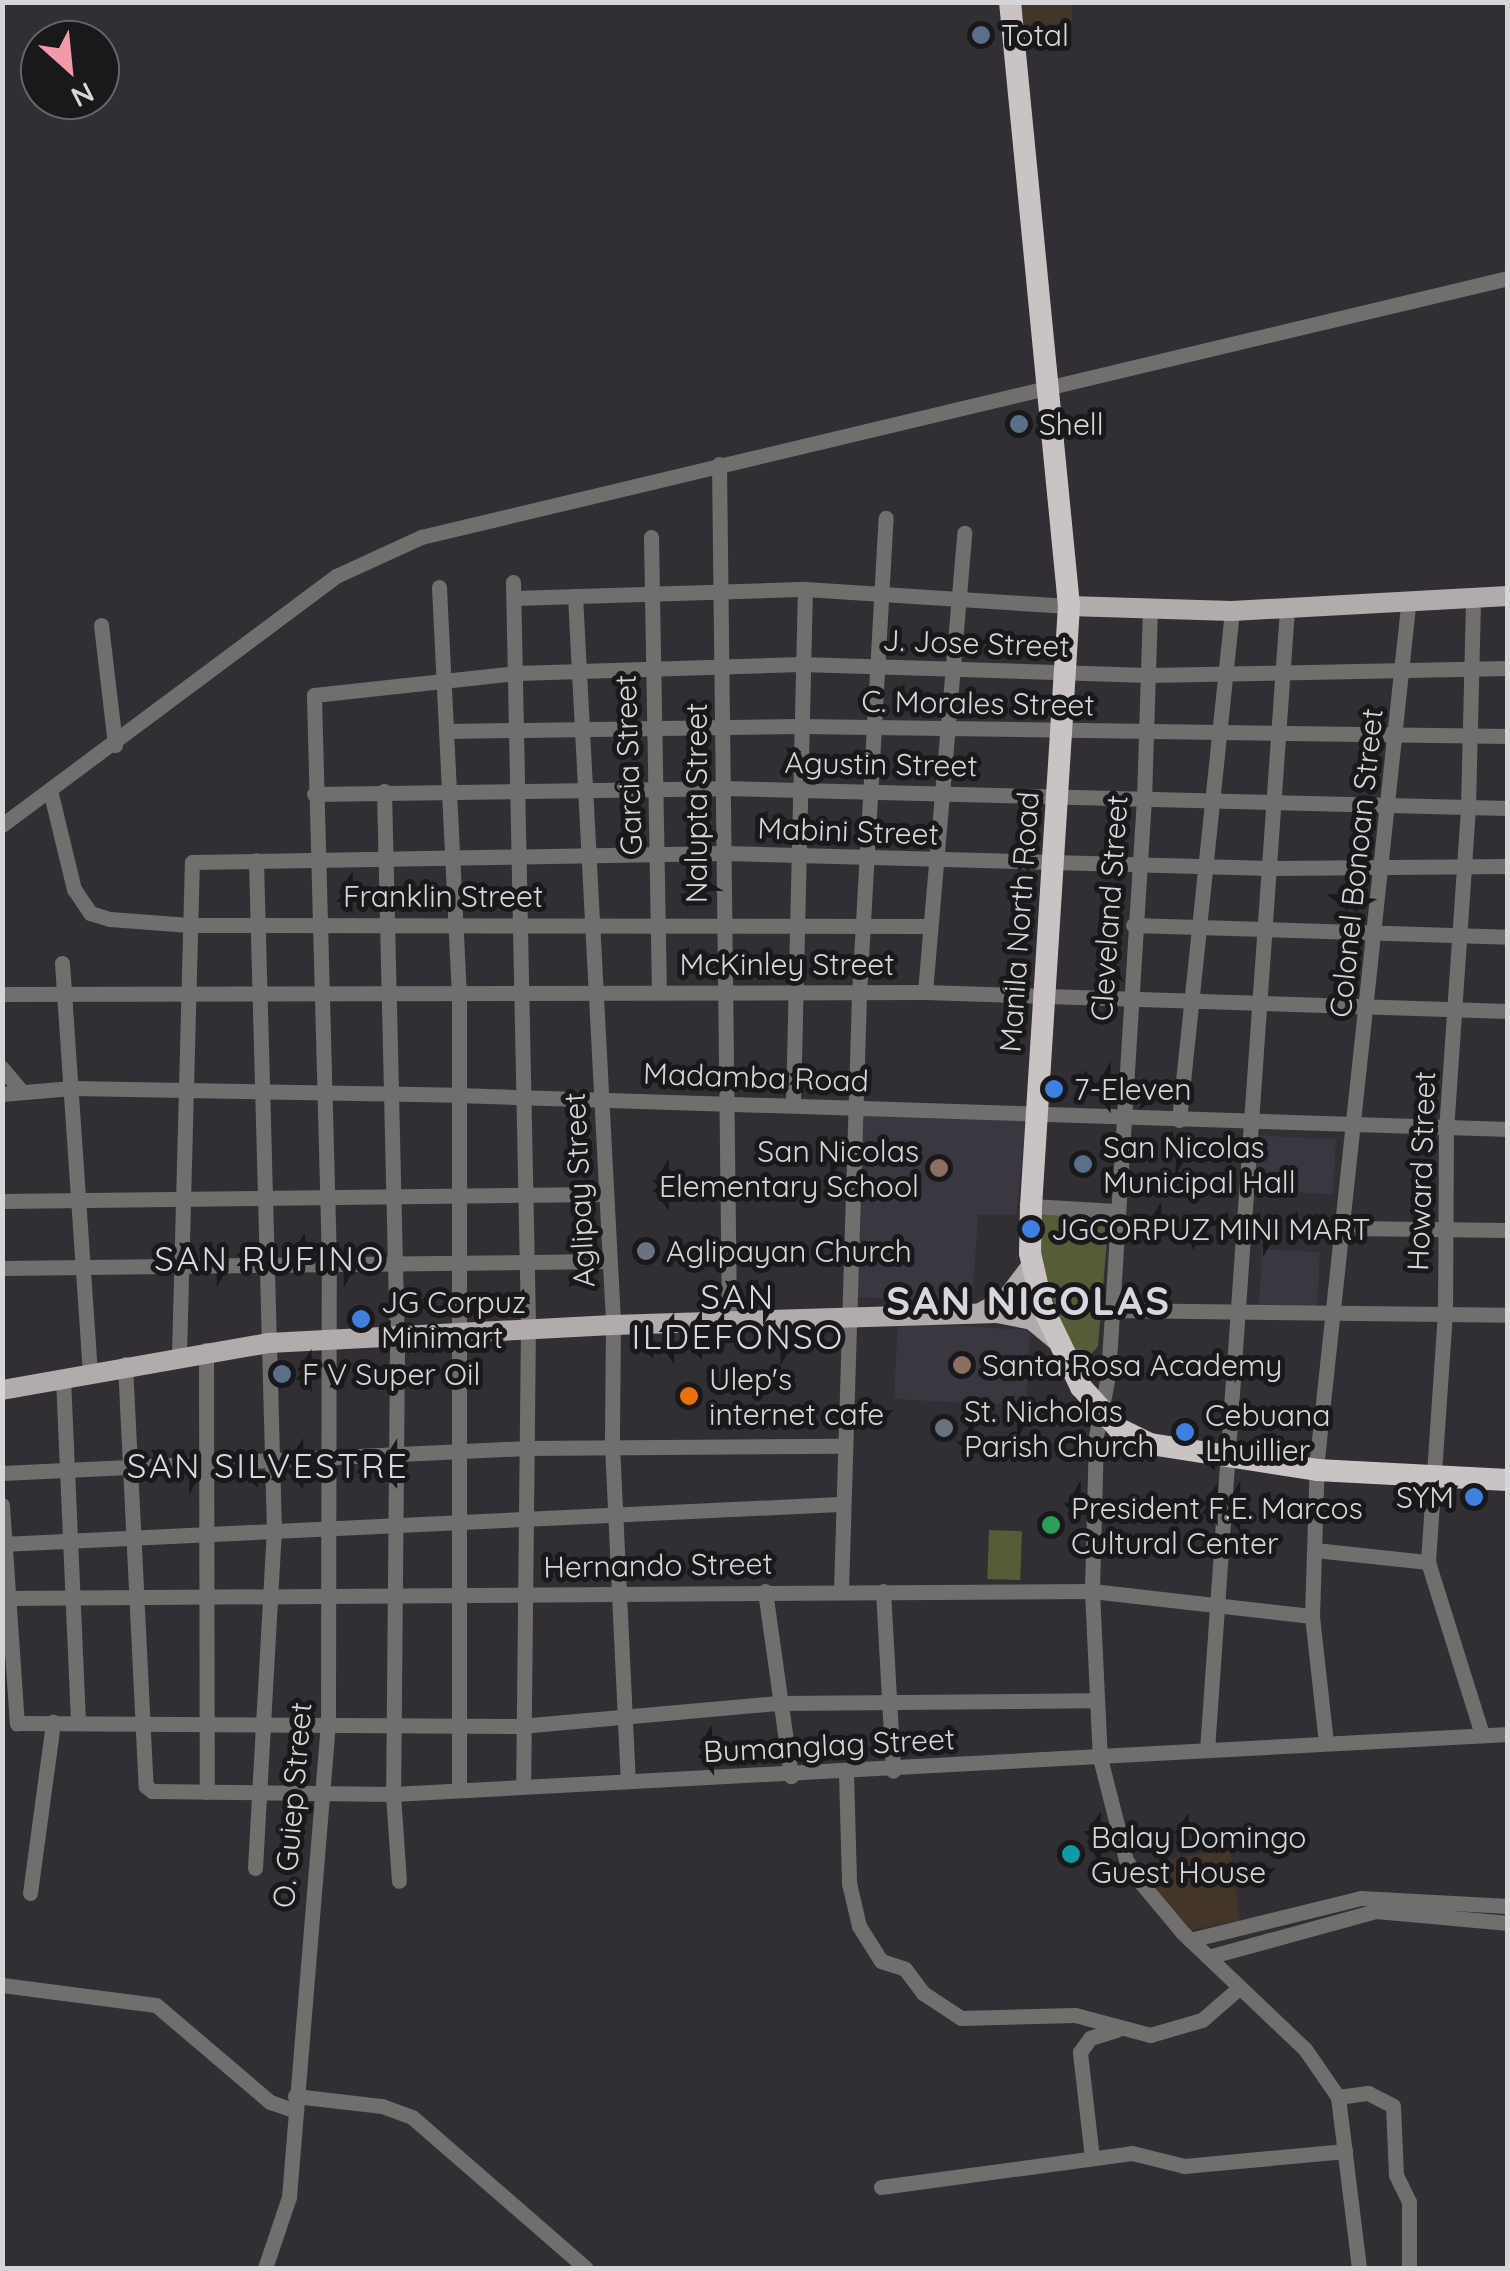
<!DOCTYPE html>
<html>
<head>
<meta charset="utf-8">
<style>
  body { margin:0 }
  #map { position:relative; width:1510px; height:2271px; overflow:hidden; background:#312f34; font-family:Quicksand,sans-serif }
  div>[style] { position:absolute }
  .commercial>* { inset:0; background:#433528; transform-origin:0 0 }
  .built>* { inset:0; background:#3b3741; transform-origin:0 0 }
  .green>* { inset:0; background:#565c37; transform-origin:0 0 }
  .minor>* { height:15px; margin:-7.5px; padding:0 7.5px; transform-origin:7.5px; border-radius:7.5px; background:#716e6e }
  .major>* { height:20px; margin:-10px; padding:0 10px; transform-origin:10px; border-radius:10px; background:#b1abac }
  .highway>* { height:22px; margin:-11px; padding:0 11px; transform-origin:11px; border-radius:11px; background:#cac3c4 }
  .dots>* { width:28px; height:28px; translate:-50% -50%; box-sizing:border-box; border:5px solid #19181a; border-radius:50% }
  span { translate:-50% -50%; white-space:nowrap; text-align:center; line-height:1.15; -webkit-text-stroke:10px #19181a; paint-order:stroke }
  .poi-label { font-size:30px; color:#d6d5d8 }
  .left { translate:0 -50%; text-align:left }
  .right { translate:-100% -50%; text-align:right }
  .street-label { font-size:30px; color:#d6d5d8 }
  .quarter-label { font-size:35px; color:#d9d6dd; letter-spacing:2.5px }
  .district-label { font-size:40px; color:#d9d6dd; font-weight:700; letter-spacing:2.5px }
  .frame { position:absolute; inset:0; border:5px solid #d6d5d8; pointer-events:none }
  .north { position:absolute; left:20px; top:20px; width:100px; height:100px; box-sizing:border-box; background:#19181a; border:2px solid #656466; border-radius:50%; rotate:153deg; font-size:28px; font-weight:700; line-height:40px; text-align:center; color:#d6d5d8 }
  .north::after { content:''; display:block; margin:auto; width:35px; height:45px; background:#f39aaa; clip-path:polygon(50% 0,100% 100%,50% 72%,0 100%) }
</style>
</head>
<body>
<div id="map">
  <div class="commercial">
    <div style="left:1017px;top:3px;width:55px;height:21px"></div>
    <div style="clip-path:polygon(1230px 1849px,1240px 1921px,1190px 1930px,1132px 1865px)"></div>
  </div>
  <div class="built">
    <div style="clip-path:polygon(858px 1115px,1026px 1121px,1016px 1215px,978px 1215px,972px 1302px,853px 1297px)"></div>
    <div style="left:1251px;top:1135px;width:85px;height:55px;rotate:3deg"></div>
    <div style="left:1262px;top:1249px;width:58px;height:57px;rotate:3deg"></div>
    <div style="left:898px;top:1323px;width:132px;height:76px;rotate:3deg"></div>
  </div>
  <div class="green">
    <div style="clip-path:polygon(1039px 1211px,1109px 1216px,1098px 1346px,1089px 1357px,1075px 1353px,1057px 1313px,1038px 1256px)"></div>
    <div style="left:989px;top:1530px;width:33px;height:49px;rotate:2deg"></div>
  </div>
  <div class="minor">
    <div style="left:719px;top:464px;width:857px;rotate:89.33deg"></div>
    <div style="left:651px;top:537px;width:454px;rotate:89deg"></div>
    <div style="left:513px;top:582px;width:742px;rotate:88.84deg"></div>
    <div style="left:528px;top:1324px;width:462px;rotate:90.6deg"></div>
    <div style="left:439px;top:587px;width:405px;rotate:87.2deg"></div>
    <div style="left:459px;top:992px;width:798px;rotate:90deg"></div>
    <div style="left:575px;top:596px;width:726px;rotate:87deg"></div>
    <div style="left:613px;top:1321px;width:124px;rotate:90.5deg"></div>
    <div style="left:612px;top:1445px;width:336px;rotate:87.3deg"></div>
    <div style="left:514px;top:598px;width:291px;rotate:-1.8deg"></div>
    <div style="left:805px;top:589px;width:265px;rotate:3.7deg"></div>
    <div style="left:1473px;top:602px;width:206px;rotate:91.4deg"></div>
    <div style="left:1468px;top:808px;width:320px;rotate:93.9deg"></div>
    <div style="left:1446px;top:1127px;width:185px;rotate:90.3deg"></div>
    <div style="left:1445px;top:1312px;width:251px;rotate:93.9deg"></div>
    <div style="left:1428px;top:1562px;width:180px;rotate:72.6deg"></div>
    <div style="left:1150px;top:608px;width:190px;rotate:91.8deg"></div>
    <div style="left:1144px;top:798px;width:579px;rotate:93.56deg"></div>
    <div style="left:1108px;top:1376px;width:61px;rotate:101.3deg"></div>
    <div style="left:1096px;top:1436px;width:155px;rotate:91.5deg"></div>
    <div style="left:1092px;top:1591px;width:167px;rotate:87.3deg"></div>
    <div style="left:1100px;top:1758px;width:105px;rotate:75.7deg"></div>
    <div style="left:1126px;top:1860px;width:29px;rotate:56deg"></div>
    <div style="left:1142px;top:1884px;width:64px;rotate:50.1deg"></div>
    <div style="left:1183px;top:1933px;width:168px;rotate:43.6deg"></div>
    <div style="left:1305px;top:2049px;width:58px;rotate:55.5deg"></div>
    <div style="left:1338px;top:2097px;width:172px;rotate:83deg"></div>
    <div style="left:101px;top:625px;width:121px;rotate:83.3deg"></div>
    <div style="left:446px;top:731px;width:354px;rotate:-0.8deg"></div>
    <div style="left:800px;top:726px;width:708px;rotate:0.81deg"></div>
    <div style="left:50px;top:790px;width:102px;rotate:76.4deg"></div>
    <div style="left:74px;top:889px;width:29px;rotate:56deg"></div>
    <div style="left:90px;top:913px;width:21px;rotate:17deg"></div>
    <div style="left:110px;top:919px;width:79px;rotate:4.3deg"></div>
    <div style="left:189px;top:925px;width:741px;rotate:0.08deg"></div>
    <div style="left:384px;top:791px;width:559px;rotate:88.67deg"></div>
    <div style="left:397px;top:1350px;width:444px;rotate:90.5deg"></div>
    <div style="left:393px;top:1794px;width:87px;rotate:86.1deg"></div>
    <div style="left:314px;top:794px;width:409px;rotate:-0.8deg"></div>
    <div style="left:723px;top:788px;width:785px;rotate:1.46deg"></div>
    <div style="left:2px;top:825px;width:417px;rotate:-36.7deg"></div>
    <div style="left:336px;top:576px;width:94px;rotate:-24.6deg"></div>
    <div style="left:421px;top:537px;width:1117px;rotate:-13.4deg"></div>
    <div style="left:1133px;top:925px;width:375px;rotate:1.8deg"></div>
    <div style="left:62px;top:963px;width:410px;rotate:86.1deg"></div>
    <div style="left:925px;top:992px;width:461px;rotate:-85.1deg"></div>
    <div style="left:2px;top:994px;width:923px;rotate:-0.12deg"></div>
    <div style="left:925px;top:992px;width:583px;rotate:1.87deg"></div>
    <div style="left:2px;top:1068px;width:31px;rotate:50deg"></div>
    <div style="left:2px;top:1094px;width:70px;rotate:-4.9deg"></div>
    <div style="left:72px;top:1088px;width:385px;rotate:1deg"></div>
    <div style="left:457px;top:1095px;width:1052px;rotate:1.85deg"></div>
    <div style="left:793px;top:1104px;width:515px;rotate:-88.67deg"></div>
    <div style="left:1179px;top:1120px;width:512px;rotate:-84.06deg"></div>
    <div style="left:2px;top:1201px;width:603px;rotate:-0.67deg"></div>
    <div style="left:1031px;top:1206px;width:85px;rotate:3.4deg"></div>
    <div style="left:1346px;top:1228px;width:162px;rotate:0.7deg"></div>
    <div style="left:2px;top:1268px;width:607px;rotate:-0.66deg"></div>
    <div style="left:1111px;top:1310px;width:397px;rotate:0.7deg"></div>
    <div style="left:206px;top:1350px;width:442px;rotate:89.9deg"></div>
    <div style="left:179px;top:1355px;width:493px;rotate:-88.5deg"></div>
    <div style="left:192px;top:862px;width:532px;rotate:-0.97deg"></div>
    <div style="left:724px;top:853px;width:547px;rotate:1.57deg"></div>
    <div style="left:1271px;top:868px;width:237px;rotate:-0.5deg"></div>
    <div style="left:125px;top:1364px;width:423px;rotate:87.2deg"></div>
    <div style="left:146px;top:1786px;width:8px;rotate:40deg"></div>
    <div style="left:152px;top:1791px;width:241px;rotate:0.7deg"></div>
    <div style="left:393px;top:1794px;width:1117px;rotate:-3.08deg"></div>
    <div style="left:63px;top:1378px;width:344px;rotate:87.5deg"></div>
    <div style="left:2px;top:1473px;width:525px;rotate:-2.73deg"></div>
    <div style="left:526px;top:1448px;width:317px;rotate:-0.4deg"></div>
    <div style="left:2px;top:1505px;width:219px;rotate:86.1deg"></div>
    <div style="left:17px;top:1723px;width:503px;rotate:0.34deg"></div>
    <div style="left:520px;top:1726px;width:260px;rotate:-5.1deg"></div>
    <div style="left:779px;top:1703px;width:314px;rotate:-0.5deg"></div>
    <div style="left:2px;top:1544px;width:838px;rotate:-2.74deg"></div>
    <div style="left:1315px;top:1550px;width:114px;rotate:6.1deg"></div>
    <div style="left:765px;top:1591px;width:187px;rotate:82deg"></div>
    <div style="left:841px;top:1591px;width:597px;rotate:-88.27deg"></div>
    <div style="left:859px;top:994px;width:477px;rotate:-86.8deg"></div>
    <div style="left:883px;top:1591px;width:180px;rotate:86.8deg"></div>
    <div style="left:2px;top:1598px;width:1090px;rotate:-0.37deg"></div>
    <div style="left:1092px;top:1591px;width:221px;rotate:6.5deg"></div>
    <div style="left:1326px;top:1743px;width:128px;rotate:-96.3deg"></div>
    <div style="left:1312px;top:1616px;width:157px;rotate:-88.2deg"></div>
    <div style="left:1317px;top:1459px;width:858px;rotate:-83.91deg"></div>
    <div style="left:1207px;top:1750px;width:1144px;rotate:-85.99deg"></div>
    <div style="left:846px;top:1773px;width:110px;rotate:88.4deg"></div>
    <div style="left:849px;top:1883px;width:44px;rotate:76.9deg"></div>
    <div style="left:859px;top:1926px;width:41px;rotate:57.8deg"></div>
    <div style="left:881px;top:1961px;width:25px;rotate:18deg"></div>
    <div style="left:905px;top:1969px;width:30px;rotate:53deg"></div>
    <div style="left:923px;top:1993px;width:45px;rotate:33.3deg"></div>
    <div style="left:961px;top:2018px;width:114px;rotate:-1.5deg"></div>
    <div style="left:1075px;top:2015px;width:78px;rotate:14.9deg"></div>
    <div style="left:1150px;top:2035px;width:54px;rotate:-16.1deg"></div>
    <div style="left:1202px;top:2020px;width:49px;rotate:-40.9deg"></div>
    <div style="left:255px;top:1868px;width:338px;rotate:-86.8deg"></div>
    <div style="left:274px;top:1531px;width:671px;rotate:-91.54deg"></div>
    <div style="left:30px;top:1893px;width:173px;rotate:-82.3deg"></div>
    <div style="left:1190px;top:1940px;width:176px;rotate:-13.8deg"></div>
    <div style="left:1361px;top:1898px;width:147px;rotate:3.1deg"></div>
    <div style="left:1208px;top:1957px;width:174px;rotate:-15.3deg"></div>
    <div style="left:1376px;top:1911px;width:133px;rotate:5.2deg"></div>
    <div style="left:2px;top:1985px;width:155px;rotate:7.4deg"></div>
    <div style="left:156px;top:2005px;width:150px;rotate:40.4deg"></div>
    <div style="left:270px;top:2102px;width:28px;rotate:19deg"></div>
    <div style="left:295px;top:2096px;width:88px;rotate:6.6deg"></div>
    <div style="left:382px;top:2106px;width:32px;rotate:20deg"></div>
    <div style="left:412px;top:2117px;width:230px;rotate:41deg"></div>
    <div style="left:1338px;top:2097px;width:30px;rotate:-8deg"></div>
    <div style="left:1368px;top:2093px;width:28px;rotate:27deg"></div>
    <div style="left:1393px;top:2106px;width:69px;rotate:87.5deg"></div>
    <div style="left:1396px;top:2175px;width:30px;rotate:64deg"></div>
    <div style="left:1409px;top:2202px;width:66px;rotate:90deg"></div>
    <div style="left:1092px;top:2158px;width:107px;rotate:-96.5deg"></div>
    <div style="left:1080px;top:2052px;width:17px;rotate:-54deg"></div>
    <div style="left:1090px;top:2038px;width:28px;rotate:-17deg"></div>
    <div style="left:881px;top:2187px;width:253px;rotate:-7.7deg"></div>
    <div style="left:1132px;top:2153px;width:54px;rotate:14deg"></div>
    <div style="left:1184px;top:2166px;width:162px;rotate:-5.3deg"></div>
    <div style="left:265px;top:2268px;width:75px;rotate:-71.3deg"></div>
    <div style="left:289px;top:2197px;width:477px;rotate:-85.3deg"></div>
    <div style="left:328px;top:1722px;width:460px;rotate:-89.9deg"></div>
    <div style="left:329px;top:1262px;width:567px;rotate:-91.52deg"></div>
    <div style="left:314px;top:695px;width:204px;rotate:-6.2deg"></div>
    <div style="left:517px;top:673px;width:284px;rotate:-1.8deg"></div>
    <div style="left:801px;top:664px;width:347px;rotate:1.8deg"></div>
    <div style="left:1148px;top:675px;width:360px;rotate:-1.1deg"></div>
  </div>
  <div class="major">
    <div style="left:1069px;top:606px;width:163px;rotate:1.8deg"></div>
    <div style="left:1232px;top:611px;width:276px;rotate:-3.1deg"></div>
    <div style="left:982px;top:1312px;width:29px;rotate:-29deg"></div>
    <div style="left:1007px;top:1298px;width:41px;rotate:-52.9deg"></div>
    <div style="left:2px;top:1390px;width:271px;rotate:-10deg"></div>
    <div style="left:269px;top:1343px;width:344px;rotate:-3deg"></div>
    <div style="left:613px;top:1325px;width:384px;rotate:-1.8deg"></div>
    <div style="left:997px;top:1313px;width:36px;rotate:11deg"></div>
    <div style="left:1032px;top:1320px;width:33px;rotate:40deg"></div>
  </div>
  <div class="highway">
    <div style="left:1010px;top:2px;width:607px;rotate:84.42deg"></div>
    <div style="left:1069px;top:606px;width:601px;rotate:93.62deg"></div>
    <div style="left:1031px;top:1206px;width:47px;rotate:91.2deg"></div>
    <div style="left:1030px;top:1253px;width:54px;rotate:77.2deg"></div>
    <div style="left:1042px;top:1306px;width:90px;rotate:64.3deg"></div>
    <div style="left:1081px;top:1387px;width:57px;rotate:47.9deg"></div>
    <div style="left:1119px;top:1429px;width:34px;rotate:26deg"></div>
    <div style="left:1150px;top:1444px;width:169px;rotate:8.8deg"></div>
    <div style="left:1317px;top:1470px;width:191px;rotate:3deg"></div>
  </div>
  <div class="dots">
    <div style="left:981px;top:35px;background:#5c6f8a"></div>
    <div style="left:1019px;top:424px;background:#5c6f8a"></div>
    <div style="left:1054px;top:1089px;background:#3f7fe0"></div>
    <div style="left:1083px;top:1164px;background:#5c6f8a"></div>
    <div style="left:939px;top:1168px;background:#8d6e63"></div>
    <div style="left:1031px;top:1229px;background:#3f7fe0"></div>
    <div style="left:646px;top:1251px;background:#6b7280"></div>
    <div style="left:361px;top:1319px;background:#3f7fe0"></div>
    <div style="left:962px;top:1365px;background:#8d6e63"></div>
    <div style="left:282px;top:1374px;background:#5c6f8a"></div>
    <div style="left:689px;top:1396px;background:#e8710a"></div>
    <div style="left:944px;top:1428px;background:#6b7280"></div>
    <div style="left:1185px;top:1432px;background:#3f7fe0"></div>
    <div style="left:1474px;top:1497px;background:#3f7fe0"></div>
    <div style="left:1051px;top:1525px;background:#2e9e5b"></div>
    <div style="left:1071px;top:1854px;background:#0f9aa8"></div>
  </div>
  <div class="poi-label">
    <span class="left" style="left:1001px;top:35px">Total</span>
    <span class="left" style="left:1039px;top:424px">Shell</span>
    <span class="left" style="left:1074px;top:1089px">7-Eleven</span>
    <span class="left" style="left:1103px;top:1164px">San Nicolas<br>Municipal Hall</span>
    <span class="right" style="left:919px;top:1168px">San Nicolas<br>Elementary School</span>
    <span class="left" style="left:1051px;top:1229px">JGCORPUZ MINI MART</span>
    <span class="left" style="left:666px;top:1251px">Aglipayan Church</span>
    <span class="left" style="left:381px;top:1319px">JG Corpuz<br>Minimart</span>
    <span class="left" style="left:982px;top:1365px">Santa Rosa Academy</span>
    <span class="left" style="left:302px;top:1374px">F V Super Oil</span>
    <span class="left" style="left:709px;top:1396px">Ulep's<br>internet cafe</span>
    <span class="left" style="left:964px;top:1428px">St. Nicholas<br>Parish Church</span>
    <span class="left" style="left:1205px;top:1432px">Cebuana<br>Lhuillier</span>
    <span class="right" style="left:1454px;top:1497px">SYM</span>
    <span class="left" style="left:1071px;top:1525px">President F.E. Marcos<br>Cultural Center</span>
    <span class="left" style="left:1091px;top:1854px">Balay Domingo<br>Guest House</span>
  </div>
  <div class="street-label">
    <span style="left:976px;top:643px;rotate:2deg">J. Jose Street</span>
    <span style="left:978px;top:703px;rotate:1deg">C. Morales Street</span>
    <span style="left:881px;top:764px;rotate:1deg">Agustin Street</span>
    <span style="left:628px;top:765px;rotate:-92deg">Garcia Street</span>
    <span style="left:696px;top:803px;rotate:-90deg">Nalupta Street</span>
    <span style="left:848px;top:831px;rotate:2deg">Mabini Street</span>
    <span style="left:1356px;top:863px;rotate:-84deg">Colonel Bonoan Street</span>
    <span style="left:443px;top:896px">Franklin Street</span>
    <span style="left:1109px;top:908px;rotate:-86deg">Cleveland Street</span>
    <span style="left:1019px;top:922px;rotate:-86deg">Manila North Road</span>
    <span style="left:787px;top:964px">McKinley Street</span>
    <span style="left:756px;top:1077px;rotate:2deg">Madamba Road</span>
    <span style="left:1421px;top:1171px;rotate:-88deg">Howard Street</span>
    <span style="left:579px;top:1190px;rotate:-93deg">Aglipay Street</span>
    <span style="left:658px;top:1565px;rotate:-1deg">Hernando Street</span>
    <span style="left:829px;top:1745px;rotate:-3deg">Bumanglag Street</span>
    <span style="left:292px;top:1805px;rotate:-85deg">O. Guiep Street</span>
  </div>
  <div class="quarter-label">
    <span style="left:270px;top:1258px">SAN RUFINO</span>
    <span style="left:738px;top:1316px">SAN<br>ILDEFONSO</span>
    <span style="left:268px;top:1465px">SAN SILVESTRE</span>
  </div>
  <div class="district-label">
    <span style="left:1029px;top:1300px">SAN NICOLAS</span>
  </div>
  <div class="frame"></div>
  <div class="north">N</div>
</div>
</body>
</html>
